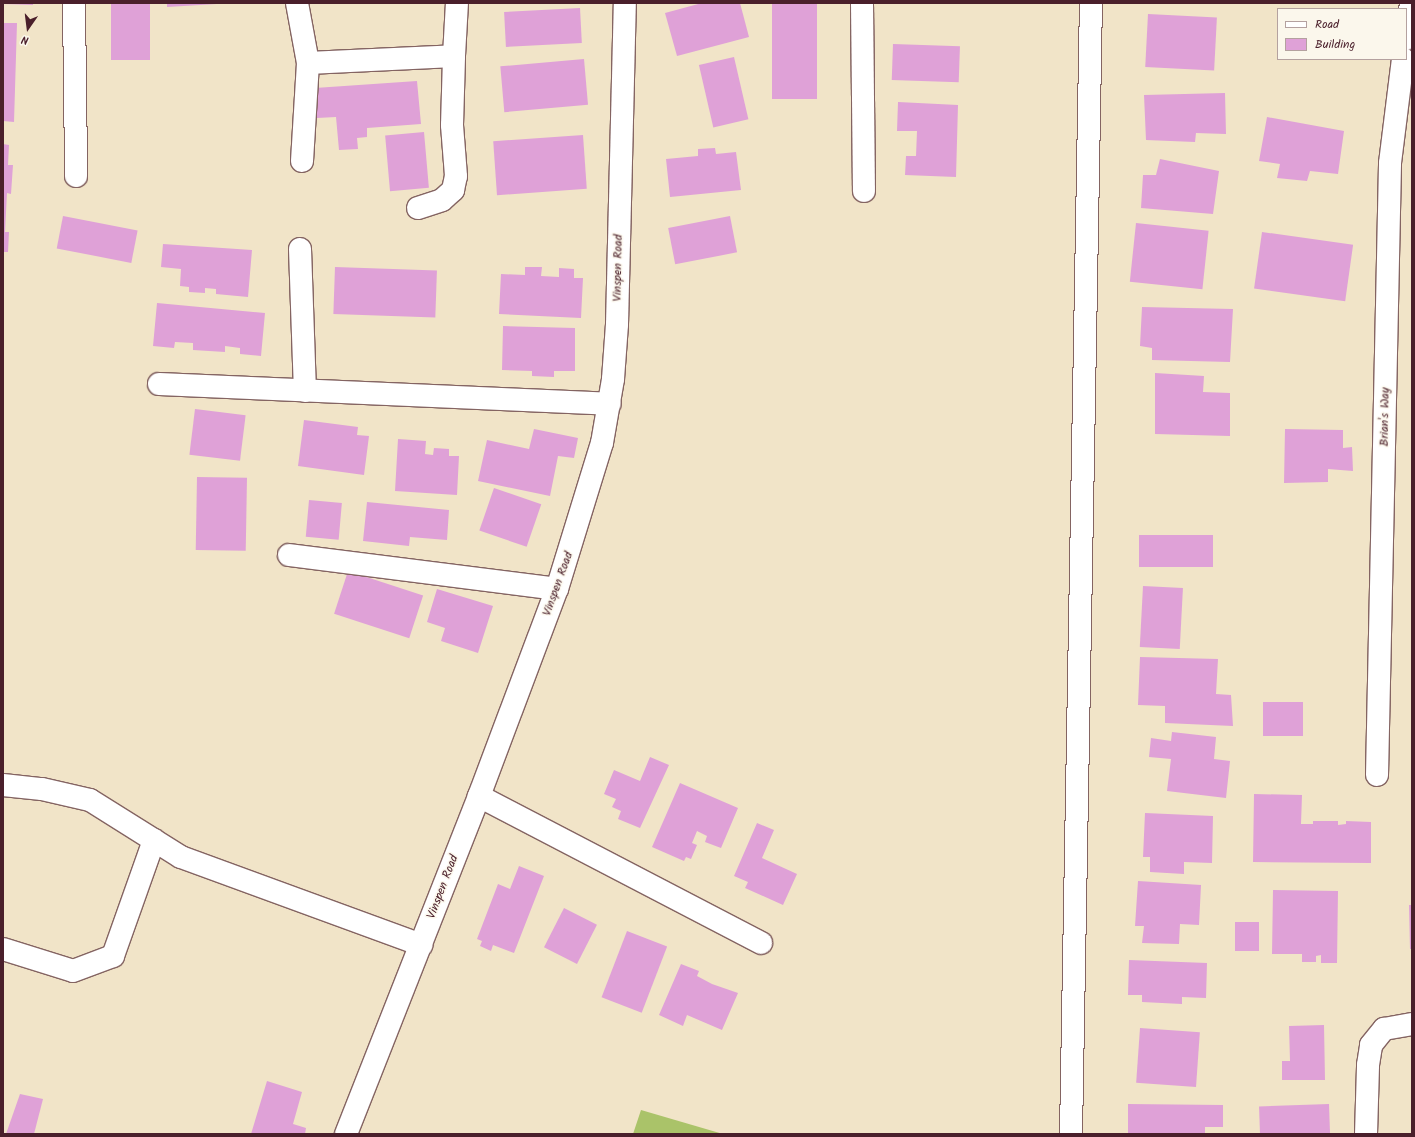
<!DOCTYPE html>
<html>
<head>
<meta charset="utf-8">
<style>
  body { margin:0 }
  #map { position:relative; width:1415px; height:1137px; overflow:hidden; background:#f1e4c8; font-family:Kalam,sans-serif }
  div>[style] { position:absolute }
  .green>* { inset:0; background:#aac369 }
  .building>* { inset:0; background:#dfa1d7; transform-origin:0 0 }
  .roads { filter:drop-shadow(1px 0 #846462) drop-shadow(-1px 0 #846462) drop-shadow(0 1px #846462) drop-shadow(0 -1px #846462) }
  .minor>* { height:22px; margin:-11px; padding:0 11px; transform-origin:11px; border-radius:11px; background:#fff }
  span { translate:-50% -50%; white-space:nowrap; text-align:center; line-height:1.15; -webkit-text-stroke:3px #fbf7ec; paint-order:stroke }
  .street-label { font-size:12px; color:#4a1f2b }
  .frame { position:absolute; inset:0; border:4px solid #4a1f2b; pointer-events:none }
  .legend { position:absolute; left:1277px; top:8px; width:130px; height:52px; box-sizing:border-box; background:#fbf7ec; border:1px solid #b4a19f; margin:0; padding:5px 7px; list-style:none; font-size:12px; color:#4a1f2b }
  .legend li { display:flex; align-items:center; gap:8px; height:20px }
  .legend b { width:20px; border:1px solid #b4a19f }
  .north { position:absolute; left:8px; top:8px; width:40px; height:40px; -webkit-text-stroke:3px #fbf7ec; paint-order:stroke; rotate:194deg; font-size:11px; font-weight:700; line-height:16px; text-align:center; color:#4a1f2b }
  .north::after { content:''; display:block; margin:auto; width:14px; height:18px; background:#4a1f2b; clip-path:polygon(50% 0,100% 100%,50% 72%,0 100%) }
</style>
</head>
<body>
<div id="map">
  <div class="green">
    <div style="clip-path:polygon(641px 1110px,723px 1134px,633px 1134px)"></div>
  </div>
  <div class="building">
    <div style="clip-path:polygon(4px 3px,33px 3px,33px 5px,4px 4px)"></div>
    <div style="left:111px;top:3px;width:39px;height:57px"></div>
    <div style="clip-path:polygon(167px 3px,217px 3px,217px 4px,167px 7px)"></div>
    <div style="clip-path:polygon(702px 3px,740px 3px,749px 37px,677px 56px,665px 13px)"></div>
    <div style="left:772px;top:3px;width:45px;height:96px"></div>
    <div style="left:580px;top:8px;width:35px;height:76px;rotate:87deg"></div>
    <div style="left:1148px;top:14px;width:69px;height:53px;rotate:3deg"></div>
    <div style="clip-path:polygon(3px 23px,17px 23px,14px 122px,3px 121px)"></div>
    <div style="left:893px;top:44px;width:67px;height:36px;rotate:2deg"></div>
    <div style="left:734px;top:57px;width:64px;height:36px;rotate:77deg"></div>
    <div style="left:584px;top:59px;width:46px;height:84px;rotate:85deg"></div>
    <div style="clip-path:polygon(417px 81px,421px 124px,367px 128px,367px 137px,357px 138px,358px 149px,339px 150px,336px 117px,317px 118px,315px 88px)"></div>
    <div style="clip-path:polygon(1225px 93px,1226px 134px,1196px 133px,1195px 142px,1146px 140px,1144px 95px)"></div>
    <div style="clip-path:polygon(898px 102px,958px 105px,956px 177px,905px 175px,906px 156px,916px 156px,917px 131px,897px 131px)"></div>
    <div style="clip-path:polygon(1267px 117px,1344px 131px,1338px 174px,1310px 171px,1307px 181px,1277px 178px,1280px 164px,1259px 161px)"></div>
    <div style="left:424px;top:132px;width:56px;height:39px;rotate:85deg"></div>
    <div style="left:583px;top:135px;width:54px;height:90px;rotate:86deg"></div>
    <div style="clip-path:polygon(3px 144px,9px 145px,8px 165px,13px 165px,11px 194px,7px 193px,5px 232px,9px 232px,8px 252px,3px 252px)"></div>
    <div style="clip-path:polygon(715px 148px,716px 154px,736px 152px,741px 190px,670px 197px,666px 159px,698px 156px,698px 149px)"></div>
    <div style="clip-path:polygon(1160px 159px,1219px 171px,1213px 214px,1141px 208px,1143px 175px,1156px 175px)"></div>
    <div style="left:63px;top:216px;width:76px;height:33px;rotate:11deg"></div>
    <div style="left:730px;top:216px;width:37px;height:63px;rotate:79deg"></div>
    <div style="left:1136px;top:223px;width:73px;height:59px;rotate:6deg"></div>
    <div style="left:1262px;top:232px;width:92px;height:57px;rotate:8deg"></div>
    <div style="clip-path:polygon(163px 244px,252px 250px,248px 297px,216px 294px,216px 289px,205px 288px,205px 293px,189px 292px,189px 287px,180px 286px,181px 269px,161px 267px)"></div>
    <div style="left:335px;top:267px;width:102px;height:47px;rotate:2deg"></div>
    <div style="clip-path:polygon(525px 267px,542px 267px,541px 276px,559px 277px,559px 268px,574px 269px,574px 278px,583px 278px,581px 318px,499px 314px,501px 274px,525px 275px)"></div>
    <div style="clip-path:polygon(157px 303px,265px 313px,261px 356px,240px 354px,240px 348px,225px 346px,225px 352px,193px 350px,193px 343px,175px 342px,174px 348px,153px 346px)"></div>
    <div style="clip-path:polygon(1142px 307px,1233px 309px,1230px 362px,1152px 360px,1152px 348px,1140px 346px)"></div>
    <div style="clip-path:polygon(503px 326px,575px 328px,575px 371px,554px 371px,554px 377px,532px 376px,532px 371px,502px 370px)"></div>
    <div style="clip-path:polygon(1155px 373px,1204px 376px,1203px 392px,1230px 393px,1230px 436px,1155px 434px)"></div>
    <div style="left:195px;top:409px;width:51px;height:46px;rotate:7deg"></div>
    <div style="clip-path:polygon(304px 420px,358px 427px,357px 435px,369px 436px,364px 475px,298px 466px)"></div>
    <div style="clip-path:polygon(534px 429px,578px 438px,574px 458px,558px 456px,550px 496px,478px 481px,487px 440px,529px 449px)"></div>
    <div style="clip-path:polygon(1285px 429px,1343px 430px,1343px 448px,1352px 447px,1353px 471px,1328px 469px,1328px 482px,1284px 483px)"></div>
    <div style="clip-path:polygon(398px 439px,426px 441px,425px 454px,433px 455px,434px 448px,449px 449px,449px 456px,459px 456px,457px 495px,395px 491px)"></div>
    <div style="left:197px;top:477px;width:50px;height:73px;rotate:1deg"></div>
    <div style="left:494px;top:488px;width:50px;height:45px;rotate:19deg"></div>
    <div style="left:309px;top:500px;width:33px;height:37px;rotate:5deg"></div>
    <div style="clip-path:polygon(367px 502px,449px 510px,447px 540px,410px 537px,409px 546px,363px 541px)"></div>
    <div style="left:1139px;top:535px;width:74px;height:32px"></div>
    <div style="left:348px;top:571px;width:79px;height:45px;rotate:18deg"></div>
    <div style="left:1143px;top:586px;width:40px;height:61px;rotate:3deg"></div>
    <div style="clip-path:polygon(437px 589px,493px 606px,478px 653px,441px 641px,445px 628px,427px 622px)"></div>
    <div style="clip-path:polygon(1140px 657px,1218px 659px,1216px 694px,1231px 695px,1233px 726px,1165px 723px,1165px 706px,1138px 705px)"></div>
    <div style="left:1263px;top:702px;width:40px;height:34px"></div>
    <div style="clip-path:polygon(1172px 732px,1216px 737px,1214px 759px,1230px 761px,1226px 798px,1167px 791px,1171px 759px,1149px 757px,1151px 738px,1171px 741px)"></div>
    <div style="clip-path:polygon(650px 757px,669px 765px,640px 828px,618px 819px,621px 811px,612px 807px,616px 799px,604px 794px,614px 770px,640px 781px)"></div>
    <div style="clip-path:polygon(680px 783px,738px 808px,721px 848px,705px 842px,707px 836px,697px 831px,692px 843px,697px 845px,691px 859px,686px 857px,684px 861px,652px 847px)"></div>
    <div style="clip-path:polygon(1254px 794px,1302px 795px,1301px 824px,1313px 824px,1313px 821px,1338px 821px,1338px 825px,1346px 824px,1346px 821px,1371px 822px,1371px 863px,1253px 862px)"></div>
    <div style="clip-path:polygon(1145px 813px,1213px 816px,1212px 863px,1184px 862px,1184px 874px,1150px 872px,1150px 857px,1143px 857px)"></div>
    <div style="clip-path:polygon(757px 823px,774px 830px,762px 858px,797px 874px,783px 905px,745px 888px,748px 882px,734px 876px)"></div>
    <div style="clip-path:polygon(519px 866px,544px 876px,514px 953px,493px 945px,491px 951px,480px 946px,482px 941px,477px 939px,498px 884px,510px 889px)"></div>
    <div style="clip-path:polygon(1138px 881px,1201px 885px,1199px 925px,1180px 924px,1179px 944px,1142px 943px,1144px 926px,1135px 926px)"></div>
    <div style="clip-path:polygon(1273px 890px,1338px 891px,1337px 963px,1321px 963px,1321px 955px,1316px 956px,1316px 962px,1302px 962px,1302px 954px,1272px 954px)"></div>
    <div style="clip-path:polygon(1409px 905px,1412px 905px,1412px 949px,1410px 949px)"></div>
    <div style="left:564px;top:908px;width:37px;height:44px;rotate:27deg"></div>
    <div style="left:1235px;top:922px;width:24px;height:29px"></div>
    <div style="left:627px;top:931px;width:43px;height:71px;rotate:21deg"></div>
    <div style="clip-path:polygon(1129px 960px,1207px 963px,1206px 998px,1182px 997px,1182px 1004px,1142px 1002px,1142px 995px,1128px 995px)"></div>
    <div style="clip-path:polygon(681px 964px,699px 971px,697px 976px,712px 984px,738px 993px,722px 1030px,687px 1015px,683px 1026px,659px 1015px)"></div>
    <div style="clip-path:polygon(1324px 1025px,1325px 1080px,1282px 1080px,1282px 1061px,1290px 1061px,1289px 1026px)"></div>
    <div style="left:1140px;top:1028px;width:60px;height:55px;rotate:4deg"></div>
    <div style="clip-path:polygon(267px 1081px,302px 1092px,293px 1124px,306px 1128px,305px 1134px,251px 1134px)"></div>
    <div style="clip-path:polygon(20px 1094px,43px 1099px,34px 1134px,6px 1134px)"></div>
    <div style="clip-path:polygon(1128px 1104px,1223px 1105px,1223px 1127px,1205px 1127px,1205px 1134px,1128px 1134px)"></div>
    <div style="left:1329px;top:1104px;width:30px;height:70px;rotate:88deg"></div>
  </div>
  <div class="roads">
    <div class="minor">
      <div style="left:74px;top:3px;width:173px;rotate:89.3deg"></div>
      <div style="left:297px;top:3px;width:61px;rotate:79.6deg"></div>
      <div style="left:308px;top:63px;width:146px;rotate:-2.7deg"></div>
      <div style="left:454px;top:56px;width:53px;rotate:-86.8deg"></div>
      <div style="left:862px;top:3px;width:188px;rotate:89.4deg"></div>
      <div style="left:1406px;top:39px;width:36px;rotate:-82deg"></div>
      <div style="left:302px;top:161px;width:98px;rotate:-86.5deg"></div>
      <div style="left:418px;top:208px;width:25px;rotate:-18deg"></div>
      <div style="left:442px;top:200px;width:15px;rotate:-42deg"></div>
      <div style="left:453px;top:190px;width:14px;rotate:-78deg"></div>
      <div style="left:456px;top:176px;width:51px;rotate:-94.5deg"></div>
      <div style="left:452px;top:125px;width:69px;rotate:-88.3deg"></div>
      <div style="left:300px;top:249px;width:142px;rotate:88deg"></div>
      <div style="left:159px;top:384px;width:451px;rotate:2.5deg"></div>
      <div style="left:289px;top:555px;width:270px;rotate:7.2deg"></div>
      <div style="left:1377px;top:775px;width:612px;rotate:-88.78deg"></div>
      <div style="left:1390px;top:163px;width:105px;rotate:-82.9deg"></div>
      <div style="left:3px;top:785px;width:39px;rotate:6deg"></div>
      <div style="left:42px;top:789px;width:49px;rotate:12.9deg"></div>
      <div style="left:90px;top:800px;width:107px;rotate:32.1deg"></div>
      <div style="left:181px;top:857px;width:256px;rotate:20.1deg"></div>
      <div style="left:479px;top:796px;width:318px;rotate:27.5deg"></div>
      <div style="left:3px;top:949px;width:73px;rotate:17.4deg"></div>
      <div style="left:73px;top:971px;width:43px;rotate:-20.6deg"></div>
      <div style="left:113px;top:956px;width:123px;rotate:-70.5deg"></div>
      <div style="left:346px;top:1134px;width:363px;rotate:-68.5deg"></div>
      <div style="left:479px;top:796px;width:221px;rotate:-69.4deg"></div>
      <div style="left:557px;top:589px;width:153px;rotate:-72.9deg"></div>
      <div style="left:602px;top:443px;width:65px;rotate:-80.2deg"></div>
      <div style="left:613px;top:379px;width:55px;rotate:-85.8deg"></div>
      <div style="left:617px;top:324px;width:321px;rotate:-88.6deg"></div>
      <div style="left:1071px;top:1134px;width:1131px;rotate:-88.99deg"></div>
      <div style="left:1366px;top:1134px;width:69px;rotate:-88.3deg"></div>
      <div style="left:1368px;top:1065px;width:20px;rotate:-81deg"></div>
      <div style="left:1371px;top:1045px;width:21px;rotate:-51deg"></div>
      <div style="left:1384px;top:1029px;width:28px;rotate:-10deg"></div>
    </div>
  </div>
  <div class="street-label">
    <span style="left:618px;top:268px;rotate:-89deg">Vinspen Road</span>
    <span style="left:1385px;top:417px;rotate:-89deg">Brian's Way</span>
    <span style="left:558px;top:584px;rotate:-70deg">Vinspen Road</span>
    <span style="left:443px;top:887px;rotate:-69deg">Vinspen Road</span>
  </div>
  <div class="frame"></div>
  <ul class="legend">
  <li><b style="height:5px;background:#fff"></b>Road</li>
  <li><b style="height:11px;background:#dfa1d7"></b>Building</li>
  </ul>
  <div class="north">N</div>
</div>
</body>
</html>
